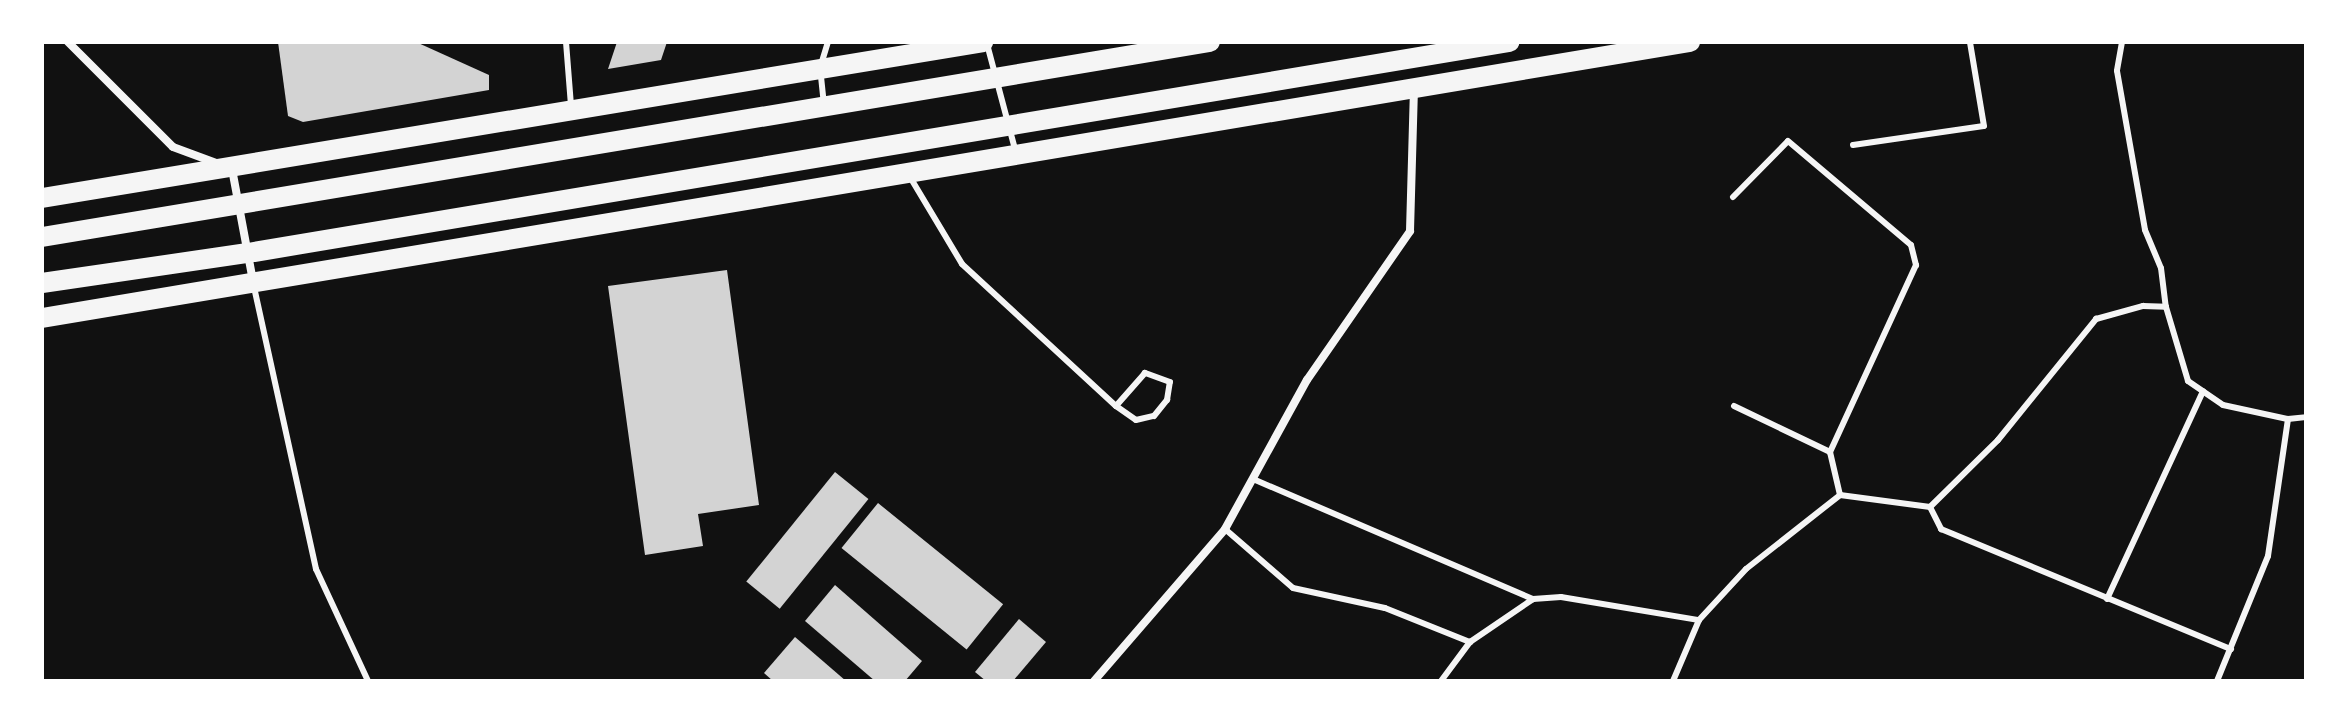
<!DOCTYPE html>
<html>
<head>
<meta charset="utf-8">
<style>
  body { margin:0 }
  #map { position:relative; width:2348px; height:723px; overflow:hidden; background:#111; font-family:"Roboto Condensed",sans-serif }
  div>[style] { position:absolute }
  .building>* { inset:0; background:#d3d3d3; transform-origin:0 0 }
  .service>* { height:6px; margin:-3px; padding:0 3px; transform-origin:3px; border-radius:3px; background:#f5f5f5 }
  .minor>* { height:8px; margin:-4px; padding:0 4px; transform-origin:4px; border-radius:4px; background:#f5f5f5 }
  .primary>* { height:20px; margin:-10px; padding:0 10px; transform-origin:10px; border-radius:10px; background:#f5f5f5 }
  span { translate:-50% -50%; white-space:nowrap; text-align:center; line-height:1.15; -webkit-text-stroke:8px #fff; paint-order:stroke }
  .frame { position:absolute; inset:0; border:44px solid #fff; pointer-events:none }
</style>
</head>
<body>
<div id="map">
  <div class="building">
    <div style="clip-path:polygon(278px 42px,416px 42px,489px 75px,489px 90px,303px 122px,288px 116px)"></div>
    <div style="clip-path:polygon(617px 42px,667px 42px,661px 60px,608px 69px)"></div>
    <div style="clip-path:polygon(727px 270px,759px 505px,698px 514px,703px 546px,645px 555px,608px 286px)"></div>
    <div style="left:835px;top:472px;width:43px;height:141px;rotate:39deg"></div>
    <div style="left:878px;top:503px;width:161px;height:58px;rotate:39deg"></div>
    <div style="clip-path:polygon(835px 585px,922px 661px,905px 681px,875px 681px,805px 621px)"></div>
    <div style="clip-path:polygon(1019px 619px,1046px 642px,1013px 681px,986px 681px,975px 672px)"></div>
    <div style="clip-path:polygon(795px 637px,846px 681px,773px 681px,764px 673px)"></div>
  </div>
  <div class="service">
    <div style="left:566px;top:42px;width:64px;rotate:85.5deg"></div>
    <div style="left:2122px;top:42px;width:29px;rotate:100deg"></div>
    <div style="left:2117px;top:71px;width:161px;rotate:80deg"></div>
    <div style="left:2145px;top:230px;width:41px;rotate:67.2deg"></div>
    <div style="left:2161px;top:268px;width:39px;rotate:83deg"></div>
    <div style="left:987px;top:44px;width:113px;rotate:75.1deg"></div>
    <div style="left:824px;top:105px;width:37px;rotate:-96deg"></div>
    <div style="left:820px;top:68px;width:27px;rotate:-73deg"></div>
    <div style="left:1853px;top:145px;width:132px;rotate:-8.3deg"></div>
    <div style="left:1984px;top:126px;width:85px;rotate:-99.5deg"></div>
    <div style="left:910px;top:177px;width:101px;rotate:59.1deg"></div>
    <div style="left:962px;top:264px;width:209px;rotate:42.7deg"></div>
    <div style="left:1116px;top:406px;width:24px;rotate:35deg"></div>
    <div style="left:1136px;top:420px;width:18px;rotate:-13deg"></div>
    <div style="left:1154px;top:416px;width:21px;rotate:-51deg"></div>
    <div style="left:1167px;top:400px;width:18px;rotate:-81deg"></div>
    <div style="left:1170px;top:382px;width:27px;rotate:-160deg"></div>
    <div style="left:1145px;top:373px;width:44px;rotate:131.3deg"></div>
    <div style="left:1733px;top:197px;width:78px;rotate:-45.5deg"></div>
    <div style="left:1788px;top:141px;width:161px;rotate:40.2deg"></div>
    <div style="left:1911px;top:245px;width:21px;rotate:76deg"></div>
    <div style="left:1916px;top:265px;width:206px;rotate:114.7deg"></div>
    <div style="left:1830px;top:452px;width:44px;rotate:76.9deg"></div>
    <div style="left:254px;top:287px;width:289px;rotate:77.6deg"></div>
    <div style="left:316px;top:569px;width:123px;rotate:65.1deg"></div>
    <div style="left:1734px;top:406px;width:106px;rotate:25.6deg"></div>
    <div style="left:1253px;top:479px;width:305px;rotate:23.2deg"></div>
    <div style="left:1930px;top:507px;width:25px;rotate:63deg"></div>
    <div style="left:1941px;top:529px;width:314px;rotate:22.5deg"></div>
    <div style="left:1225px;top:529px;width:90px;rotate:40.9deg"></div>
    <div style="left:1293px;top:588px;width:94px;rotate:12.3deg"></div>
    <div style="left:1385px;top:608px;width:92px;rotate:21.8deg"></div>
    <div style="left:2107px;top:599px;width:229px;rotate:-65.2deg"></div>
    <div style="left:1441px;top:681px;width:49px;rotate:-53.4deg"></div>
    <div style="left:1470px;top:642px;width:76px;rotate:-34.3deg"></div>
    <div style="left:1533px;top:599px;width:28px;rotate:-4deg"></div>
    <div style="left:1561px;top:597px;width:140px;rotate:9.5deg"></div>
    <div style="left:1673px;top:681px;width:66px;rotate:-66.9deg"></div>
    <div style="left:1699px;top:620px;width:69px;rotate:-47.3deg"></div>
    <div style="left:1746px;top:569px;width:120px;rotate:-38.2deg"></div>
    <div style="left:1840px;top:495px;width:91px;rotate:7.6deg"></div>
    <div style="left:1930px;top:507px;width:95px;rotate:-44.6deg"></div>
    <div style="left:1998px;top:440px;width:156px;rotate:-51deg"></div>
    <div style="left:2096px;top:319px;width:49px;rotate:-15.5deg"></div>
    <div style="left:2143px;top:306px;width:23px;rotate:2deg"></div>
    <div style="left:2166px;top:307px;width:77px;rotate:73.4deg"></div>
    <div style="left:2188px;top:381px;width:42px;rotate:34.4deg"></div>
    <div style="left:2223px;top:405px;width:66px;rotate:12.2deg"></div>
    <div style="left:2288px;top:419px;width:18px;rotate:-6deg"></div>
    <div style="left:2217px;top:681px;width:135px;rotate:-67.8deg"></div>
    <div style="left:2268px;top:556px;width:138px;rotate:-81.7deg"></div>
  </div>
  <div class="minor">
    <div style="left:68px;top:42px;width:148px;rotate:45deg"></div>
    <div style="left:173px;top:147px;width:49px;rotate:20.3deg"></div>
    <div style="left:232px;top:169px;width:114px;rotate:79.4deg"></div>
    <div style="left:1094px;top:681px;width:201px;rotate:-49.2deg"></div>
    <div style="left:1225px;top:529px;width:170px;rotate:-61.2deg"></div>
    <div style="left:1307px;top:380px;width:181px;rotate:-55.3deg"></div>
    <div style="left:1410px;top:231px;width:144px;rotate:-88.4deg"></div>
  </div>
  <div class="primary">
    <div style="left:42px;top:198px;width:954px;rotate:-9.41deg"></div>
    <div style="left:42px;top:237px;width:1184px;rotate:-9.48deg"></div>
    <div style="left:42px;top:283px;width:208px;rotate:-8.3deg"></div>
    <div style="left:248px;top:253px;width:1279px;rotate:-9.5deg"></div>
    <div style="left:42px;top:318px;width:1671px;rotate:-9.51deg"></div>
  </div>
  <div class="frame"></div>
</div>
</body>
</html>
